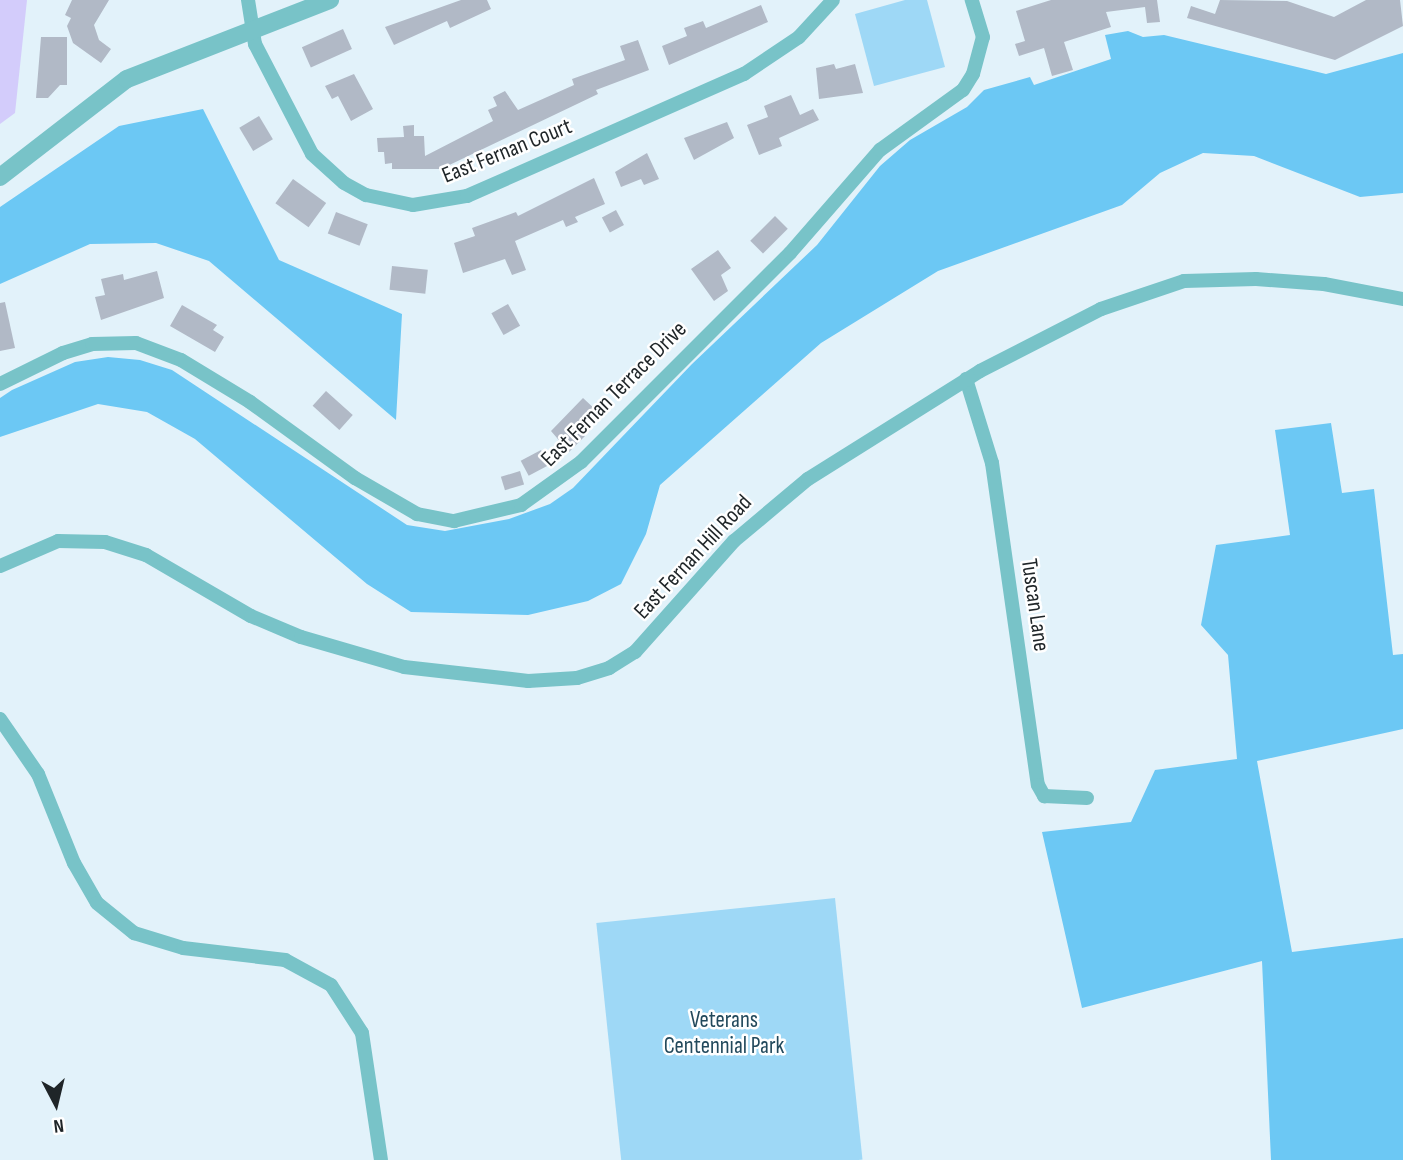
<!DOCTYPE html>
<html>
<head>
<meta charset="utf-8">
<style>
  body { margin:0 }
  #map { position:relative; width:1403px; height:1160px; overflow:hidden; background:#e2f2fa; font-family:"Sofia Sans Condensed",sans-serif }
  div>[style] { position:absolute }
  .green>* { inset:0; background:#9ed8f6; transform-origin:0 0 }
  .forest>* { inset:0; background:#6cc8f4 }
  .water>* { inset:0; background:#d3ccfb }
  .building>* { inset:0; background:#b1b9c6; transform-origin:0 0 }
  .minor>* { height:14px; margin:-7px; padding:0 7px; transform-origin:7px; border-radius:7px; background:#78c3c8 }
  .tertiary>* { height:18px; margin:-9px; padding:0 9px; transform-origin:9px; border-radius:9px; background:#78c3c8 }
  span { translate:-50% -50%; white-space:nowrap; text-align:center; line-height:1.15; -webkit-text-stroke:5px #fff; paint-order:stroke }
  .street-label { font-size:23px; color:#1f2528 }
  .park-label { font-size:23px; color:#22495c }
  .north { position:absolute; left:21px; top:1069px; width:70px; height:70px; -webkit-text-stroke:5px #fff; paint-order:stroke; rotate:173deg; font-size:19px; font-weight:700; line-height:28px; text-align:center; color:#1f2528 }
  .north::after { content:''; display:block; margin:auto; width:24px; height:32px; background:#1f2528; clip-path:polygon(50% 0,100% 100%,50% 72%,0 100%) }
</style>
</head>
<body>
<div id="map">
  <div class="green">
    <div style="clip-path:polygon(905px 0,927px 0,945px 67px,874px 86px,855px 14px)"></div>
    <div style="left:835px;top:898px;width:263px;height:240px;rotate:84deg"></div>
  </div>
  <div class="forest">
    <div style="clip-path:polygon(1128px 31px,1143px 37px,1164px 35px,1326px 74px,1403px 53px,1403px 193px,1360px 197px,1254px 156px,1203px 153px,1160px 173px,1122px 205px,938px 271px,821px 343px,660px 485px,646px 534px,621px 584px,588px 601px,528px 615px,411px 612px,367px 584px,195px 439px,147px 412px,98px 404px,0 437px,0 398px,12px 390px,75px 362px,108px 357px,140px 360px,172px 370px,407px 525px,445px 531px,509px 519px,550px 504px,573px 488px,692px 364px,817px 245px,880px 166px,910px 140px,967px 107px,984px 90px,1030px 77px,1034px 85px,1111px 59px,1105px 35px)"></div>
    <div style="clip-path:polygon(203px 109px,279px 260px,402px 314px,396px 420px,209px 261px,156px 243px,90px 244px,0 284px,0 207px,119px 126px)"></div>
    <div style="clip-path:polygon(1331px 423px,1342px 493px,1374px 489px,1393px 655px,1403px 654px,1403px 729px,1257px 761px,1292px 952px,1403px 938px,1403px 1160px,1271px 1160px,1262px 961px,1082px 1008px,1042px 832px,1131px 822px,1155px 770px,1237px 759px,1228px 655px,1201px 625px,1216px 545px,1290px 535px,1275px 430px)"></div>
  </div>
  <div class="water">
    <div style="clip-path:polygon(0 0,27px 0,15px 113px,0 124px)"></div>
  </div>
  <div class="building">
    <div style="clip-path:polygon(72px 0,109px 0,94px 25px,99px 40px,111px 49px,101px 63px,73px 43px,67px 26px,71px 18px,65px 15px)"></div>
    <div style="clip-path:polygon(461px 0,487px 0,491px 9px,450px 28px,447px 21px,394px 45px,385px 27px)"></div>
    <div style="clip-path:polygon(1051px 0,1157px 0,1160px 22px,1147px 23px,1145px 7px,1106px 12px,1111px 27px,1064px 42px,1073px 70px,1052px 76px,1044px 48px,1019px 56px,1015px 44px,1025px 41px,1016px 11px)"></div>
    <div style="clip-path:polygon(1220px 0,1287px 1px,1334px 17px,1366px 0,1400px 0,1403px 26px,1335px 60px,1187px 18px,1191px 6px,1215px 14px)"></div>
    <div style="clip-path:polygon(761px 5px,768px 22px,669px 65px,662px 46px,687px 36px,684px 28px,703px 21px,706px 28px)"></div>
    <div style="left:343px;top:29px;width:22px;height:45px;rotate:66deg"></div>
    <div style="clip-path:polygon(41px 37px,67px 37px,67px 85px,60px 85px,48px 98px,36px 98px)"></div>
    <div style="clip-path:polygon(638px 40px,649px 70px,596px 90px,598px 94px,441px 169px,392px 169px,392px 163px,385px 164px,384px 152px,378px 152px,377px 138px,404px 137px,403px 126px,414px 125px,414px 136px,424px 136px,425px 156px,493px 121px,488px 110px,497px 106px,493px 97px,505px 91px,518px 110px,574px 85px,572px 79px,625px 60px,620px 46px)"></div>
    <div style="clip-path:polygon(834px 64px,836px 69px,855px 64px,863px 93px,819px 99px,816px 68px)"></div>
    <div style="clip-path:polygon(354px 74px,373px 109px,351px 121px,338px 96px,332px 99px,325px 86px)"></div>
    <div style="clip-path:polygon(791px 95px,800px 115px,813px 109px,819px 120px,779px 138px,782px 146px,759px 155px,747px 125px,768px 117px,764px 106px)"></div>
    <div style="left:259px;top:116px;width:27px;height:23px;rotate:59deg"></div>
    <div style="clip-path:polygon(727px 122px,734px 138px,694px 160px,684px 138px)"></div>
    <div style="clip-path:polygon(647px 153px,659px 179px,644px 185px,641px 179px,621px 187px,615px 172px)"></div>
    <div style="clip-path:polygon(594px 178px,605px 204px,575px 217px,578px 222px,566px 227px,563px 220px,515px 241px,526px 270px,512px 275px,505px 259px,463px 273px,454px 243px,475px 236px,472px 228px,516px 212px,518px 216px)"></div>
    <div style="left:293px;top:179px;width:41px;height:30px;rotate:36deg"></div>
    <div style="left:616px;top:210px;width:17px;height:16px;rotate:62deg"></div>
    <div style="left:336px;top:212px;width:34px;height:23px;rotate:21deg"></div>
    <div style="left:775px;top:216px;width:18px;height:35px;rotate:45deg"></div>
    <div style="clip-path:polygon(718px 250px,731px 268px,721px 275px,728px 291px,714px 301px,691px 269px)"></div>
    <div style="left:392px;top:266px;width:36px;height:24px;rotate:6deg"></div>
    <div style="clip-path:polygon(157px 271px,164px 298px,101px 320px,95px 297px,105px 295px,101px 279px,123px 274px,124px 280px)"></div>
    <div style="clip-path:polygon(5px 302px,15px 348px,0 351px,0 303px)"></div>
    <div style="left:508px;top:304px;width:25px;height:19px;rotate:61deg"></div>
    <div style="clip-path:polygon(182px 305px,217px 325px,213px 330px,224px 337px,215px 352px,170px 326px)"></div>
    <div style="left:326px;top:391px;width:36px;height:20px;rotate:42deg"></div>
    <div style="clip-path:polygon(583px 398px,598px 412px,579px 431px,585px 436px,569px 452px,551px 431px)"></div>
    <div style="left:541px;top:450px;width:17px;height:23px;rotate:62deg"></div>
    <div style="left:520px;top:471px;width:14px;height:20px;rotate:73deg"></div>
  </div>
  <div class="minor">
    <div style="left:248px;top:0;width:45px;rotate:81deg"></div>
    <div style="left:255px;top:44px;width:124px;rotate:62.6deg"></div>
    <div style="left:312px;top:154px;width:43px;rotate:42.2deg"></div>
    <div style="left:344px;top:183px;width:25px;rotate:29deg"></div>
    <div style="left:366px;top:195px;width:48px;rotate:12deg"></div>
    <div style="left:413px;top:205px;width:55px;rotate:-9.5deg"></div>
    <div style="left:467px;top:196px;width:303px;rotate:-23.8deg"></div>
    <div style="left:744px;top:74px;width:66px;rotate:-33.9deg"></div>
    <div style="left:799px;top:37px;width:50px;rotate:-47.4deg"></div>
    <div style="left:966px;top:379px;width:88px;rotate:72.8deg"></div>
    <div style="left:992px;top:463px;width:325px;rotate:81.9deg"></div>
    <div style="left:1038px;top:785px;width:13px;rotate:61deg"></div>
    <div style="left:1044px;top:796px;width:43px;rotate:2.7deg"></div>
    <div style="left:0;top:384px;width:70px;rotate:-26.2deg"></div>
    <div style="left:63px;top:353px;width:30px;rotate:-17deg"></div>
    <div style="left:92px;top:344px;width:44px;rotate:-1.3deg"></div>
    <div style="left:136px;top:343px;width:48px;rotate:20.7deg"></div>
    <div style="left:181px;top:360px;width:81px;rotate:31.3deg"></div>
    <div style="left:250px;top:402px;width:130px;rotate:35.9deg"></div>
    <div style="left:355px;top:478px;width:72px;rotate:30.1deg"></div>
    <div style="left:417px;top:514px;width:38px;rotate:11deg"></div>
    <div style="left:454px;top:521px;width:69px;rotate:-13.4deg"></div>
    <div style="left:521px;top:505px;width:74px;rotate:-35.6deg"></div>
    <div style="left:581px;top:462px;width:296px;rotate:-45deg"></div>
    <div style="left:790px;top:253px;width:137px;rotate:-48.9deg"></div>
    <div style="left:880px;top:150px;width:102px;rotate:-35.9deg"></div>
    <div style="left:963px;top:90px;width:19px;rotate:-58deg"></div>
    <div style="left:973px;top:74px;width:38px;rotate:-75deg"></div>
    <div style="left:983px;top:37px;width:39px;rotate:-107deg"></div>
    <div style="left:0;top:566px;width:63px;rotate:-23.3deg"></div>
    <div style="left:58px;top:541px;width:47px;rotate:1.2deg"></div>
    <div style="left:105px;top:542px;width:43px;rotate:17.6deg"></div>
    <div style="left:146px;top:555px;width:121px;rotate:30.2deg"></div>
    <div style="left:251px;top:616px;width:54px;rotate:22.8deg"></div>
    <div style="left:301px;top:637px;width:107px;rotate:16.2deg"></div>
    <div style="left:404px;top:667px;width:125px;rotate:6.4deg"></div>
    <div style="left:528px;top:681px;width:49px;rotate:-3.5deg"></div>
    <div style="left:577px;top:678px;width:34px;rotate:-17deg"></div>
    <div style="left:609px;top:668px;width:31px;rotate:-32deg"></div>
    <div style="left:635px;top:652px;width:149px;rotate:-48.3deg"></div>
    <div style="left:734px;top:541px;width:97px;rotate:-40deg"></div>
    <div style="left:808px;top:479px;width:203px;rotate:-32.1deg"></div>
    <div style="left:980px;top:371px;width:136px;rotate:-27.1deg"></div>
    <div style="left:1101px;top:309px;width:88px;rotate:-18.6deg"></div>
    <div style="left:1184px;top:281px;width:72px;rotate:-1.6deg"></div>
    <div style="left:1256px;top:279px;width:68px;rotate:4.2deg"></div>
    <div style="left:1324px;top:284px;width:80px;rotate:10.8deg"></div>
    <div style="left:0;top:719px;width:67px;rotate:55.4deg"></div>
    <div style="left:38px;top:774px;width:96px;rotate:68deg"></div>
    <div style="left:74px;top:863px;width:46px;rotate:60.1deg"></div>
    <div style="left:97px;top:903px;width:48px;rotate:39deg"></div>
    <div style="left:134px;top:933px;width:51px;rotate:17deg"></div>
    <div style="left:183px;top:948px;width:103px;rotate:6.7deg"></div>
    <div style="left:285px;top:960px;width:52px;rotate:28.5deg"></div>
    <div style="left:331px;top:985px;width:57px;rotate:57.1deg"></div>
    <div style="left:362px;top:1033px;width:128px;rotate:81.5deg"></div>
  </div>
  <div class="tertiary">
    <div style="left:0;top:177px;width:160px;rotate:-37.7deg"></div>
    <div style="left:127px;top:79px;width:218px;rotate:-21.3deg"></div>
  </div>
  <div class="street-label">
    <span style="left:507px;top:151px;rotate:-22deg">East Fernan Court</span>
    <span style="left:614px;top:394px;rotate:-45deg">East Fernan Terrace Drive</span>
    <span style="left:693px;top:557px;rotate:-47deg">East Fernan Hill Road</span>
    <span style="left:1035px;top:605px;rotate:82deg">Tuscan Lane</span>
  </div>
  <div class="park-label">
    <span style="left:724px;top:1033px">Veterans<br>Centennial Park</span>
  </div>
  <div class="north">N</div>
</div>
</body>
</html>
